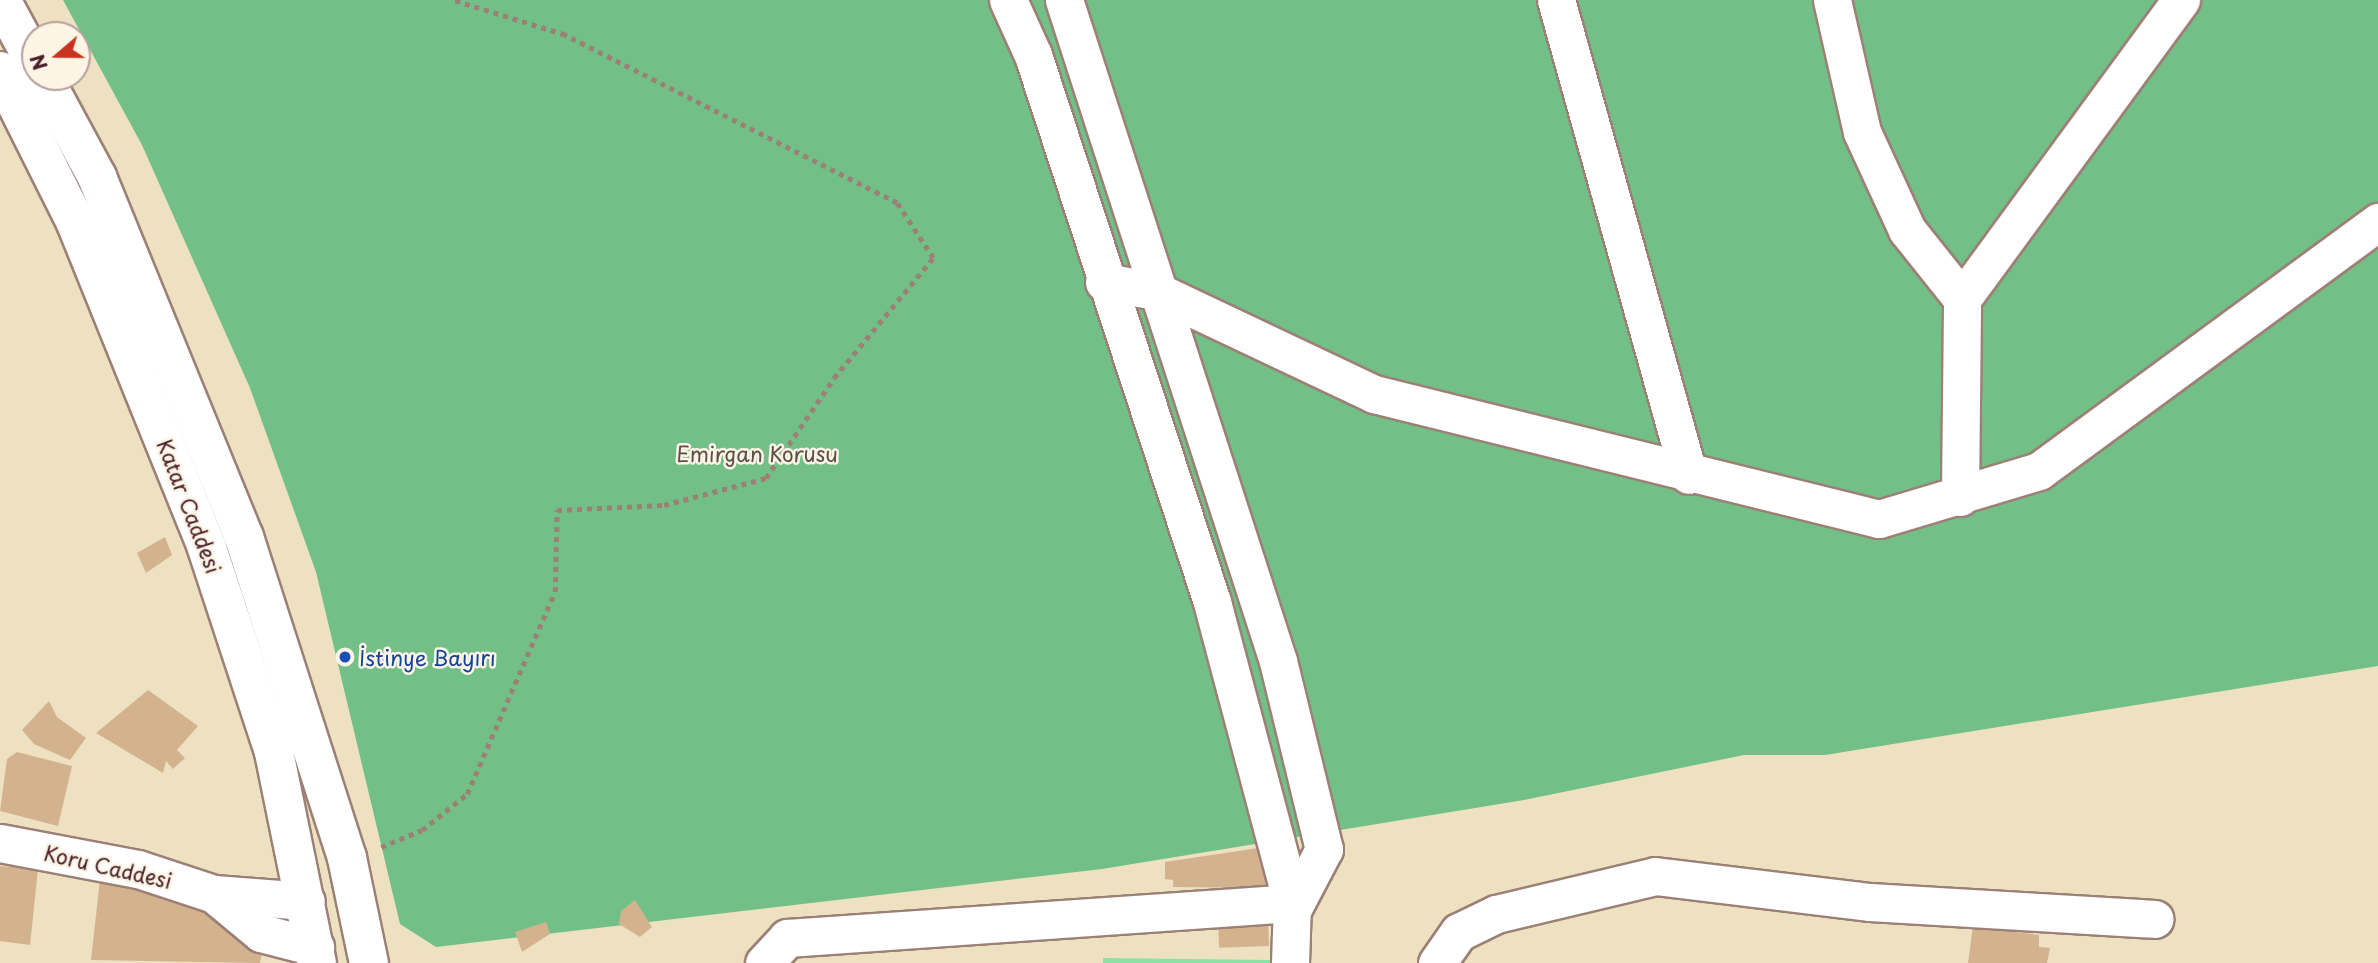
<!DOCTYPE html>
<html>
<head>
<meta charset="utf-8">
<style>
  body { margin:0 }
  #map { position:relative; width:2378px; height:963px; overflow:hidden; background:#eee1c1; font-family:"Playpen Sans",sans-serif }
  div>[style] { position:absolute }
  .green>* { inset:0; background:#8de1a2 }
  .forest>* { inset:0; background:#72bf88 }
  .building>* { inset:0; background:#d3b38e; transform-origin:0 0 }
  .path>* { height:4.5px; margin-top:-2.25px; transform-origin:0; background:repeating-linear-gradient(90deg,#9c8076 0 5px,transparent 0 10px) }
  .roads { filter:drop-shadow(2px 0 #9c8076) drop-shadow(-2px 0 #9c8076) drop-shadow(0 2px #9c8076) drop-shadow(0 -2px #9c8076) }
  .minor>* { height:37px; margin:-18.5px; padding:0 18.5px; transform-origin:18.5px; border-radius:18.5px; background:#fff }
  .major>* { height:38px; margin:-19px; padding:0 19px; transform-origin:19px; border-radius:19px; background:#fff }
  .dots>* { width:19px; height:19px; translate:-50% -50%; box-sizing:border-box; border:4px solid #fcf5e5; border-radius:50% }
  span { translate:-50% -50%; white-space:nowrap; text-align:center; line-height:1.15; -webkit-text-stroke:5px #fcf5e5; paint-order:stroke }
  .park-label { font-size:21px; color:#5b5049 }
  .street-label { font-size:21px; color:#4a1f2b }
  .transit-label { font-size:21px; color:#164399 }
  .left { translate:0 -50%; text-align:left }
  .north { position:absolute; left:21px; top:21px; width:70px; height:70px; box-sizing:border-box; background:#fcf5e5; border:2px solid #b59f9b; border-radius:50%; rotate:250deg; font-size:19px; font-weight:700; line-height:28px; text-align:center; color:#4a1f2b }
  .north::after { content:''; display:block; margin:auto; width:24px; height:32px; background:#c8321e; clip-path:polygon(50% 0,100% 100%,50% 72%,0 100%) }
</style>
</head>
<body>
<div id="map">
  <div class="green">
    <div style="clip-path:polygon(1103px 958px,1271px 960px,1271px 963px,1103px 963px)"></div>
  </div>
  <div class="forest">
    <div style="clip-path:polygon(63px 0,2378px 0,2378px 666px,1825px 755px,1744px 755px,1524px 800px,1102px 869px,436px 947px,400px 924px,316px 572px,250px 388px,142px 145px)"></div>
  </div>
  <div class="building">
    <div style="clip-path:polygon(165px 537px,172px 555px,146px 573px,137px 553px)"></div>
    <div style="clip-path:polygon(148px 690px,198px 726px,177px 750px,185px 758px,173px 769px,166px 761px,163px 773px,96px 733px)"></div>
    <div style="clip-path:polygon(49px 701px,57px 717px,86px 738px,70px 760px,34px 744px,22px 730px)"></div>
    <div style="clip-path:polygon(17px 752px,72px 766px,58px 826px,0 811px,7px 759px)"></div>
    <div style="clip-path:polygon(1258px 848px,1278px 867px,1278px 888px,1173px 887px,1173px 880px,1165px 879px,1165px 862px)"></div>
    <div style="clip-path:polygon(0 866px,38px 869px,30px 945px,0 941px)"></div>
    <div style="clip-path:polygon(101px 871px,215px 911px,213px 920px,264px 943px,260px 963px,91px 960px)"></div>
    <div style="clip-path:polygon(635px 900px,652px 927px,640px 937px,619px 924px,621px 911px)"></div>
    <div style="left:1268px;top:917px;width:29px;height:50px;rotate:88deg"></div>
    <div style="clip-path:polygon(546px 922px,550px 934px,522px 952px,515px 932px)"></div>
    <div style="clip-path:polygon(1973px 926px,2039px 935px,2039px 947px,2050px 948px,2047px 963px,1968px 963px)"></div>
  </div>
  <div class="path">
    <div style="left:381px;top:847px;width:44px;rotate:-22.5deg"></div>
    <div style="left:422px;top:830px;width:58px;rotate:-38.7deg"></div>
    <div style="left:467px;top:794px;width:220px;rotate:-66.5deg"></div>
    <div style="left:555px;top:592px;width:82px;rotate:-88.6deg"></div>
    <div style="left:557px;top:510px;width:107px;rotate:-2.7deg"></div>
    <div style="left:664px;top:505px;width:106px;rotate:-14.8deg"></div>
    <div style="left:766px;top:478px;width:121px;rotate:-55.8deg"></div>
    <div style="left:834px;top:378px;width:156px;rotate:-50.5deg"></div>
    <div style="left:933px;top:258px;width:66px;rotate:-123.2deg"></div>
    <div style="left:897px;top:203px;width:372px;rotate:-153.2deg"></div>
    <div style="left:565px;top:35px;width:118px;rotate:-162.8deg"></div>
  </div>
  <div class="roads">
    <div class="minor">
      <div style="left:1008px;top:0;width:60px;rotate:65.6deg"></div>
      <div style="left:1033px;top:55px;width:576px;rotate:71.88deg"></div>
      <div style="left:1212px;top:602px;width:311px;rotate:75.1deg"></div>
      <div style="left:1064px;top:0;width:695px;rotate:72.06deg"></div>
      <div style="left:1278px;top:661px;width:194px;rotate:76.3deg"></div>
      <div style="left:1324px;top:849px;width:69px;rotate:117.7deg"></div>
      <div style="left:1556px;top:0;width:493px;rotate:74.4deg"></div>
      <div style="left:1832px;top:0;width:135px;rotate:77.2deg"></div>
      <div style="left:1862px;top:132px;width:108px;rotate:65.3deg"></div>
      <div style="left:1907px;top:230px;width:88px;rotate:51.4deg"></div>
      <div style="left:1104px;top:282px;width:53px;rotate:9.8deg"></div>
      <div style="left:1156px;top:291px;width:241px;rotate:25.3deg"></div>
      <div style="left:1374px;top:394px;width:520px;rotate:13.9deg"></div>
      <div style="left:1879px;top:519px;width:167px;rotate:-16.7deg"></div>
      <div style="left:2039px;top:471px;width:421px;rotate:-36.3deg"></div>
      <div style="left:1960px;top:497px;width:198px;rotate:-89.4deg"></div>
      <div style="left:1962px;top:299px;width:371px;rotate:-53.8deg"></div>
      <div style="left:0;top:843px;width:140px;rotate:10.7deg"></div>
      <div style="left:138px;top:869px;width:80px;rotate:18.2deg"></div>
      <div style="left:214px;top:894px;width:92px;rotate:4.4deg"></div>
      <div style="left:214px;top:894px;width:61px;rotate:39.7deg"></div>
      <div style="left:261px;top:933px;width:56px;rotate:14.5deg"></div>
      <div style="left:764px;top:963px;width:34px;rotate:-47deg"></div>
      <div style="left:787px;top:938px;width:506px;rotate:-3.96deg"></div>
      <div style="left:1292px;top:903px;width:60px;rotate:91.9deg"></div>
      <div style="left:1437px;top:963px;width:38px;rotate:-55deg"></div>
      <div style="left:1459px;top:932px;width:41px;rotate:-25.9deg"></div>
      <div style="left:1496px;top:914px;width:163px;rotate:-13.4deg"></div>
      <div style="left:1655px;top:876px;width:217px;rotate:6.9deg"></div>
      <div style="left:1870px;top:902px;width:285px;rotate:3.4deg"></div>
    </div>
    <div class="major">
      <div style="left:1px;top:0;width:72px;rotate:61.6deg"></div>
      <div style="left:0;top:71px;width:170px;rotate:63.4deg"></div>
      <div style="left:76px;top:223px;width:350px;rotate:68deg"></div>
      <div style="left:207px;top:548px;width:215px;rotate:71.8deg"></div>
      <div style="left:274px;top:752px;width:215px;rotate:78.5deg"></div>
      <div style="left:43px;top:77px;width:114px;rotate:61.6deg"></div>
      <div style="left:97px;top:177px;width:389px;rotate:67.8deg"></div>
      <div style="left:244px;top:537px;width:337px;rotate:72.2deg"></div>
      <div style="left:347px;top:858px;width:107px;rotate:78.2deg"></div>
    </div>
  </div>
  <div class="dots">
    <div style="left:345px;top:657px;background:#1a4fb4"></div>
  </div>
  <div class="park-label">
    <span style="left:757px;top:453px">Emirgan Korusu</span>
  </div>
  <div class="street-label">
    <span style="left:190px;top:506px;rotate:69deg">Katar Caddesi</span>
    <span style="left:108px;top:866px;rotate:13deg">Koru Caddesi</span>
  </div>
  <div class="transit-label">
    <span class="left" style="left:359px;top:657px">İstinye Bayırı</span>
  </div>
  <div class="north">N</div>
</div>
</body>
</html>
